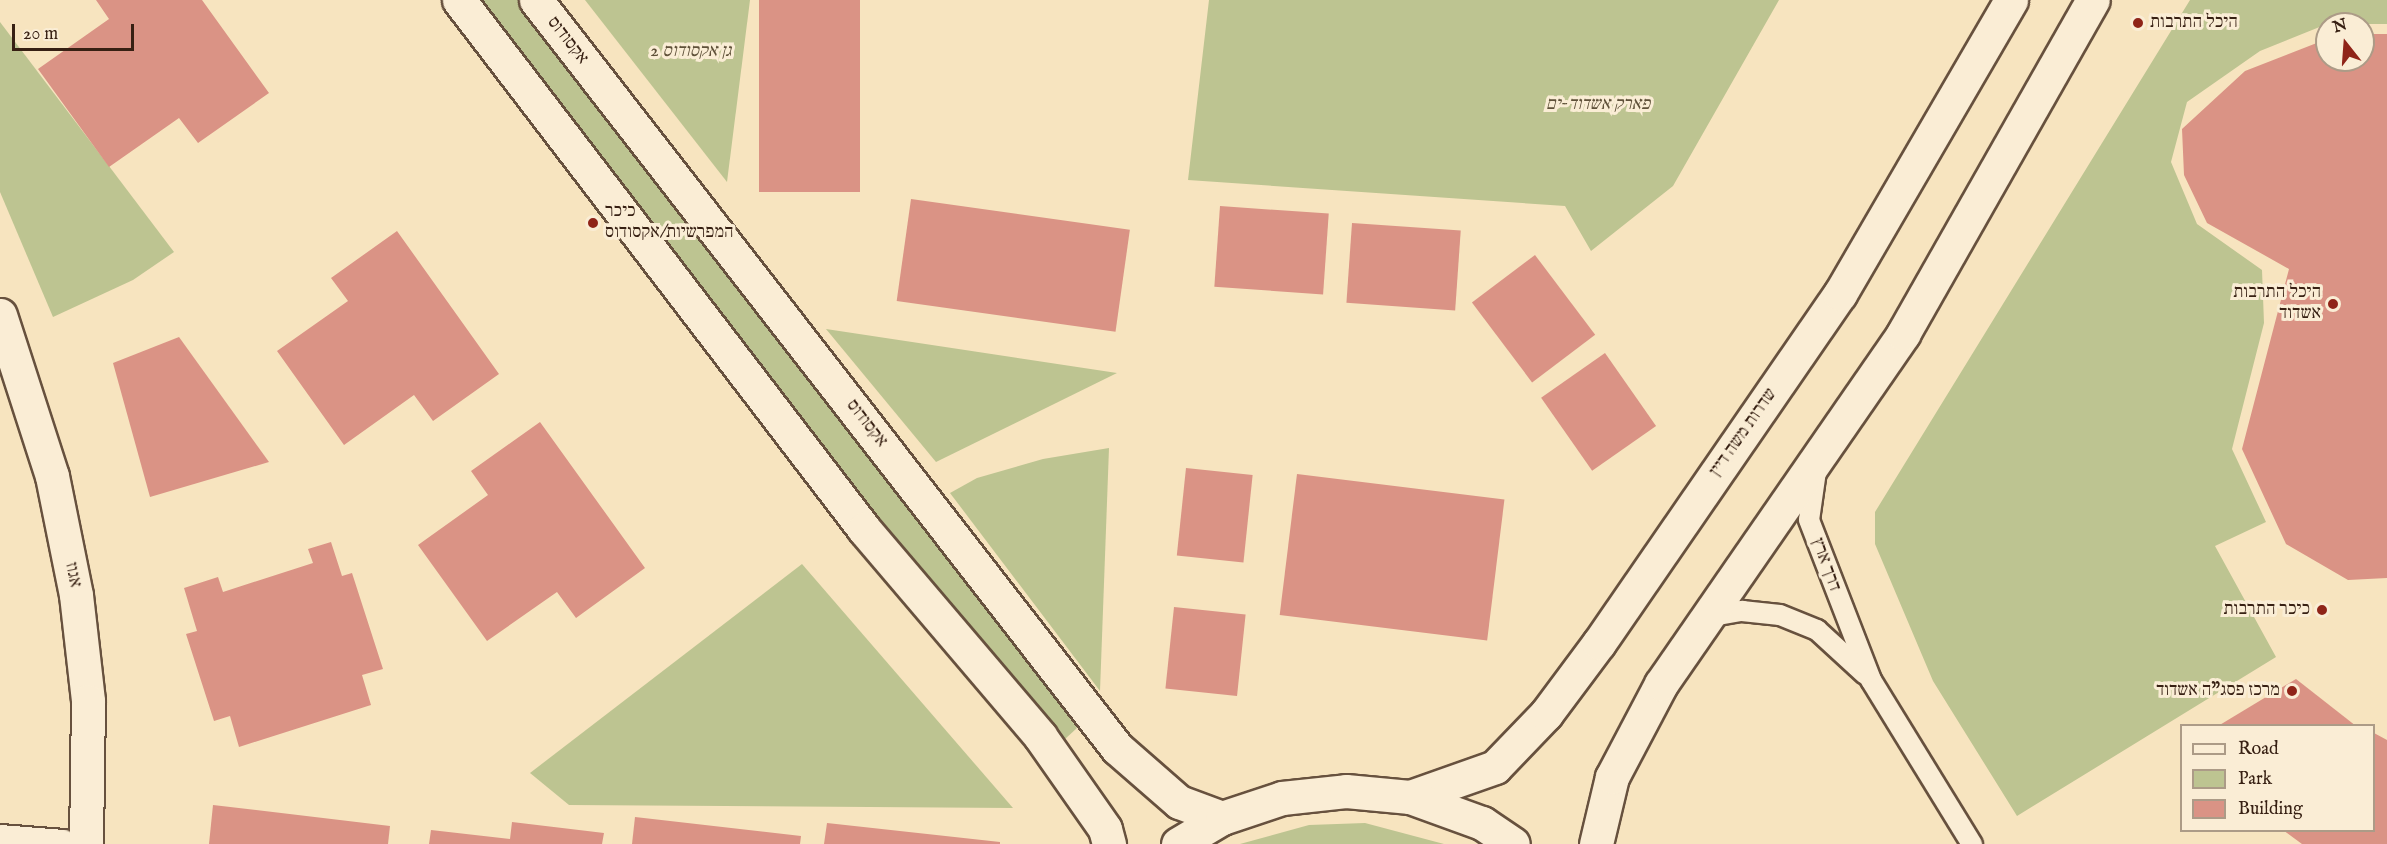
<!DOCTYPE html>
<html>
<head>
<meta charset="utf-8">
<style>
  body { margin:0 }
  #map { position:relative; width:2387px; height:844px; overflow:hidden; background:#f7e4bf; font-family:"IM FELL English","Frank Ruhl Libre",serif }
  div>[style] { position:absolute }
  .green>* { inset:0; background:#bdc491 }
  .building>* { inset:0; background:#da9385; transform-origin:0 0 }
  .roads { filter:drop-shadow(2px 0 #67513e) drop-shadow(-2px 0 #67513e) drop-shadow(0 2px #67513e) drop-shadow(0 -2px #67513e) }
  .service>* { height:20px; margin:-10px; padding:0 10px; transform-origin:10px; border-radius:10px; background:#faedd5 }
  .pedestrian>* { height:28px; margin:-14px; padding:0 14px; transform-origin:14px; border-radius:14px; background:#faedd5 }
  .tertiary>* { height:33px; margin:-16.5px; padding:0 16.5px; transform-origin:16.5px; border-radius:16.5px; background:#faedd5 }
  .secondary>* { height:33px; margin:-16.5px; padding:0 16.5px; transform-origin:16.5px; border-radius:16.5px; background:#faedd5 }
  .dots>* { width:16px; height:16px; translate:-50% -50%; box-sizing:border-box; border:3px solid #faedd5; border-radius:50% }
  span { translate:-50% -50%; white-space:nowrap; text-align:center; line-height:1.15; -webkit-text-stroke:6px #faedd5; paint-order:stroke }
  .poi-label { font-size:18px; color:#372013 }
  .left { translate:0 -50%; text-align:left }
  .right { translate:-100% -50%; text-align:right }
  .street-label { font-size:18px; color:#372013 }
  .park-label { font-size:18px; color:#5f5139; font-style:italic }
  .legend { position:absolute; left:2180px; top:724px; width:195px; height:108px; box-sizing:border-box; background:#faedd5; border:2px solid #ac9b87; margin:0; padding:8px 10px; list-style:none; font-size:18px; color:#372013 }
  .legend li { display:flex; align-items:center; gap:12px; height:30px }
  .legend b { width:30px; border:2px solid #ac9b87 }
  .north { position:absolute; left:2315px; top:12px; width:60px; height:60px; box-sizing:border-box; background:#faedd5; border:2px solid #ac9b87; border-radius:50%; rotate:343deg; font-size:16px; font-weight:700; line-height:24px; text-align:center; color:#372013 }
  .north::after { content:''; display:block; margin:auto; width:21px; height:27px; background:#8f2418; clip-path:polygon(50% 0,100% 100%,50% 72%,0 100%) }
  .scale { position:absolute; left:12px; top:24px; width:122px; height:27px; box-sizing:border-box; border:3px solid #372013; border-top:0; padding-left:8px; font-size:18px; line-height:21px; white-space:nowrap; color:#372013; -webkit-text-stroke:4px #faedd5; paint-order:stroke }
</style>
</head>
<body>
<div id="map">
  <div class="green">
    <div style="clip-path:polygon(464px 0,520px 0,934px 531px,1077px 728px,1064px 740px,902px 559px)"></div>
    <div style="clip-path:polygon(585px 0,750px 0,727px 182px)"></div>
    <div style="clip-path:polygon(1209px 0,1779px 0,1673px 186px,1591px 251px,1565px 206px,1188px 180px)"></div>
    <div style="clip-path:polygon(2190px 0,2387px 0,2387px 24px,2327px 24px,2260px 51px,2187px 102px,2171px 162px,2197px 224px,2262px 270px,2264px 323px,2232px 449px,2266px 522px,2215px 546px,2276px 657px,2017px 816px,1933px 681px,1875px 544px,1875px 512px)"></div>
    <div style="clip-path:polygon(0 22px,174px 252px,133px 280px,53px 317px,0 192px)"></div>
    <div style="clip-path:polygon(826px 329px,1117px 373px,936px 462px)"></div>
    <div style="clip-path:polygon(1109px 448px,1100px 691px,950px 493px,977px 478px,1043px 459px)"></div>
    <div style="clip-path:polygon(802px 564px,1013px 808px,569px 805px,530px 773px)"></div>
    <div style="clip-path:polygon(1365px 823px,1444px 844px,1240px 844px,1309px 825px)"></div>
  </div>
  <div class="building">
    <div style="clip-path:polygon(96px 0,202px 0,269px 93px,198px 143px,179px 118px,109px 167px,38px 69px,109px 19px)"></div>
    <div style="left:759px;top:0;width:101px;height:192px"></div>
    <div style="clip-path:polygon(2363px 34px,2387px 34px,2387px 578px,2348px 580px,2286px 544px,2242px 449px,2289px 269px,2207px 223px,2184px 175px,2182px 129px,2245px 71px,2327px 39px,2327px 60px,2363px 60px)"></div>
    <div style="left:911px;top:199px;width:221px;height:103px;rotate:8deg"></div>
    <div style="left:1220px;top:206px;width:109px;height:81px;rotate:4deg"></div>
    <div style="left:1352px;top:223px;width:109px;height:80px;rotate:4deg"></div>
    <div style="clip-path:polygon(397px 231px,499px 374px,433px 421px,414px 395px,344px 445px,277px 351px,348px 301px,331px 278px)"></div>
    <div style="left:1535px;top:255px;width:100px;height:79px;rotate:53deg"></div>
    <div style="clip-path:polygon(179px 337px,269px 462px,150px 497px,113px 363px)"></div>
    <div style="left:1605px;top:353px;width:89px;height:78px;rotate:55deg"></div>
    <div style="clip-path:polygon(540px 422px,645px 568px,576px 618px,557px 592px,487px 641px,418px 545px,488px 495px,471px 471px)"></div>
    <div style="left:1186px;top:468px;width:67px;height:88px;rotate:6deg"></div>
    <div style="left:1297px;top:474px;width:209px;height:142px;rotate:7deg"></div>
    <div style="clip-path:polygon(331px 542px,342px 576px,352px 573px,383px 669px,362px 675px,371px 705px,239px 747px,230px 716px,214px 721px,186px 634px,197px 631px,184px 588px,218px 577px,223px 592px,313px 563px,308px 549px)"></div>
    <div style="left:1174px;top:607px;width:72px;height:82px;rotate:6deg"></div>
    <div style="clip-path:polygon(2296px 679px,2356px 726px,2218px 726px)"></div>
    <div style="clip-path:polygon(2374px 733px,2387px 740px,2387px 844px,2302px 844px,2283px 830px,2374px 830px)"></div>
    <div style="clip-path:polygon(213px 805px,390px 826px,388px 844px,209px 844px)"></div>
    <div style="clip-path:polygon(635px 817px,801px 836px,800px 844px,632px 844px)"></div>
    <div style="clip-path:polygon(512px 822px,604px 833px,602px 844px,429px 844px,431px 830px,510px 839px)"></div>
    <div style="clip-path:polygon(827px 823px,1000px 842px,1000px 844px,824px 844px)"></div>
  </div>
  <div class="roads">
    <div class="service">
      <div style="left:1816px;top:471px;width:49px;rotate:98.1deg"></div>
      <div style="left:1809px;top:520px;width:172px;rotate:68.8deg"></div>
      <div style="left:1871px;top:680px;width:193px;rotate:58.4deg"></div>
      <div style="left:1707px;top:617px;width:36px;rotate:-10deg"></div>
      <div style="left:1742px;top:611px;width:38px;rotate:6deg"></div>
      <div style="left:1780px;top:615px;width:40px;rotate:22deg"></div>
      <div style="left:1817px;top:630px;width:65px;rotate:42.5deg"></div>
    </div>
    <div class="pedestrian">
      <div style="left:0;top:839px;width:63px;rotate:4.5deg"></div>
    </div>
    <div class="tertiary">
      <div style="left:459px;top:0;width:666px;rotate:52.56deg"></div>
      <div style="left:864px;top:529px;width:272px;rotate:49.6deg"></div>
      <div style="left:1040px;top:736px;width:113px;rotate:55deg"></div>
      <div style="left:1105px;top:829px;width:16px;rotate:75deg"></div>
      <div style="left:536px;top:0;width:947px;rotate:52.16deg"></div>
      <div style="left:1117px;top:748px;width:82px;rotate:41.1deg"></div>
      <div style="left:1179px;top:802px;width:46px;rotate:20.4deg"></div>
      <div style="left:0;top:315px;width:169px;rotate:72.1deg"></div>
      <div style="left:52px;top:476px;width:121px;rotate:78.6deg"></div>
      <div style="left:76px;top:595px;width:107px;rotate:83.5deg"></div>
      <div style="left:88px;top:701px;width:143px;rotate:90.8deg"></div>
    </div>
    <div class="secondary">
      <div style="left:1410px;top:797px;width:90px;rotate:-19.4deg"></div>
      <div style="left:1495px;top:767px;width:74px;rotate:-46.1deg"></div>
      <div style="left:1546px;top:714px;width:89px;rotate:-53.3deg"></div>
      <div style="left:1599px;top:643px;width:424px;rotate:-55.4deg"></div>
      <div style="left:1840px;top:294px;width:340px;rotate:-59.8deg"></div>
      <div style="left:1178px;top:844px;width:51px;rotate:-30.6deg"></div>
      <div style="left:1222px;top:818px;width:63px;rotate:-18.4deg"></div>
      <div style="left:1282px;top:798px;width:64px;rotate:-6.2deg"></div>
      <div style="left:1346px;top:791px;width:64px;rotate:5.4deg"></div>
      <div style="left:1410px;top:797px;width:77px;rotate:19.9deg"></div>
      <div style="left:1482px;top:823px;width:37px;rotate:34deg"></div>
      <div style="left:1596px;top:844px;width:69px;rotate:-76.6deg"></div>
      <div style="left:1612px;top:777px;width:105px;rotate:-62.2deg"></div>
      <div style="left:1661px;top:684px;width:426px;rotate:-55.3deg"></div>
      <div style="left:1903px;top:334px;width:384px;rotate:-60.4deg"></div>
    </div>
  </div>
  <div class="dots">
    <div style="left:2138px;top:23px;background:#8f2418"></div>
    <div style="left:593px;top:223px;background:#8f2418"></div>
    <div style="left:2333px;top:304px;background:#8f2418"></div>
    <div style="left:2322px;top:610px;background:#8f2418"></div>
    <div style="left:2292px;top:691px;background:#8f2418"></div>
  </div>
  <div class="poi-label">
    <span class="left" style="left:2150px;top:23px">היכל התרבות</span>
    <span class="left" style="left:605px;top:223px">כיכר<br>המפרשיות/אקסודוס</span>
    <span class="right" style="left:2321px;top:304px">היכל התרבות<br>אשדוד</span>
    <span class="right" style="left:2310px;top:610px">כיכר התרבות</span>
    <span class="right" style="left:2280px;top:691px">מרכז פסג"ה אשדוד</span>
  </div>
  <div class="street-label">
    <span style="left:567px;top:41px;rotate:52deg">אקסודוס</span>
    <span style="left:866px;top:424px;rotate:52deg">אקסודוס</span>
    <span style="left:1744px;top:433px;rotate:-55deg">שדרות משה דיין</span>
    <span style="left:1825px;top:565px;rotate:70deg">דרך ארץ</span>
    <span style="left:72px;top:575px;rotate:79deg">אגוז</span>
  </div>
  <div class="park-label">
    <span style="left:691px;top:52px">גן אקסודוס 2</span>
    <span style="left:1598px;top:105px">פארק אשדוד-ים</span>
  </div>
  <ul class="legend">
  <li><b style="height:8px;background:#faedd5"></b>Road</li>
  <li><b style="height:16px;background:#bdc491"></b>Park</li>
  <li><b style="height:16px;background:#da9385"></b>Building</li>
  </ul>
  <div class="north">N</div>
  <div class="scale">20 m</div>
</div>
</body>
</html>
